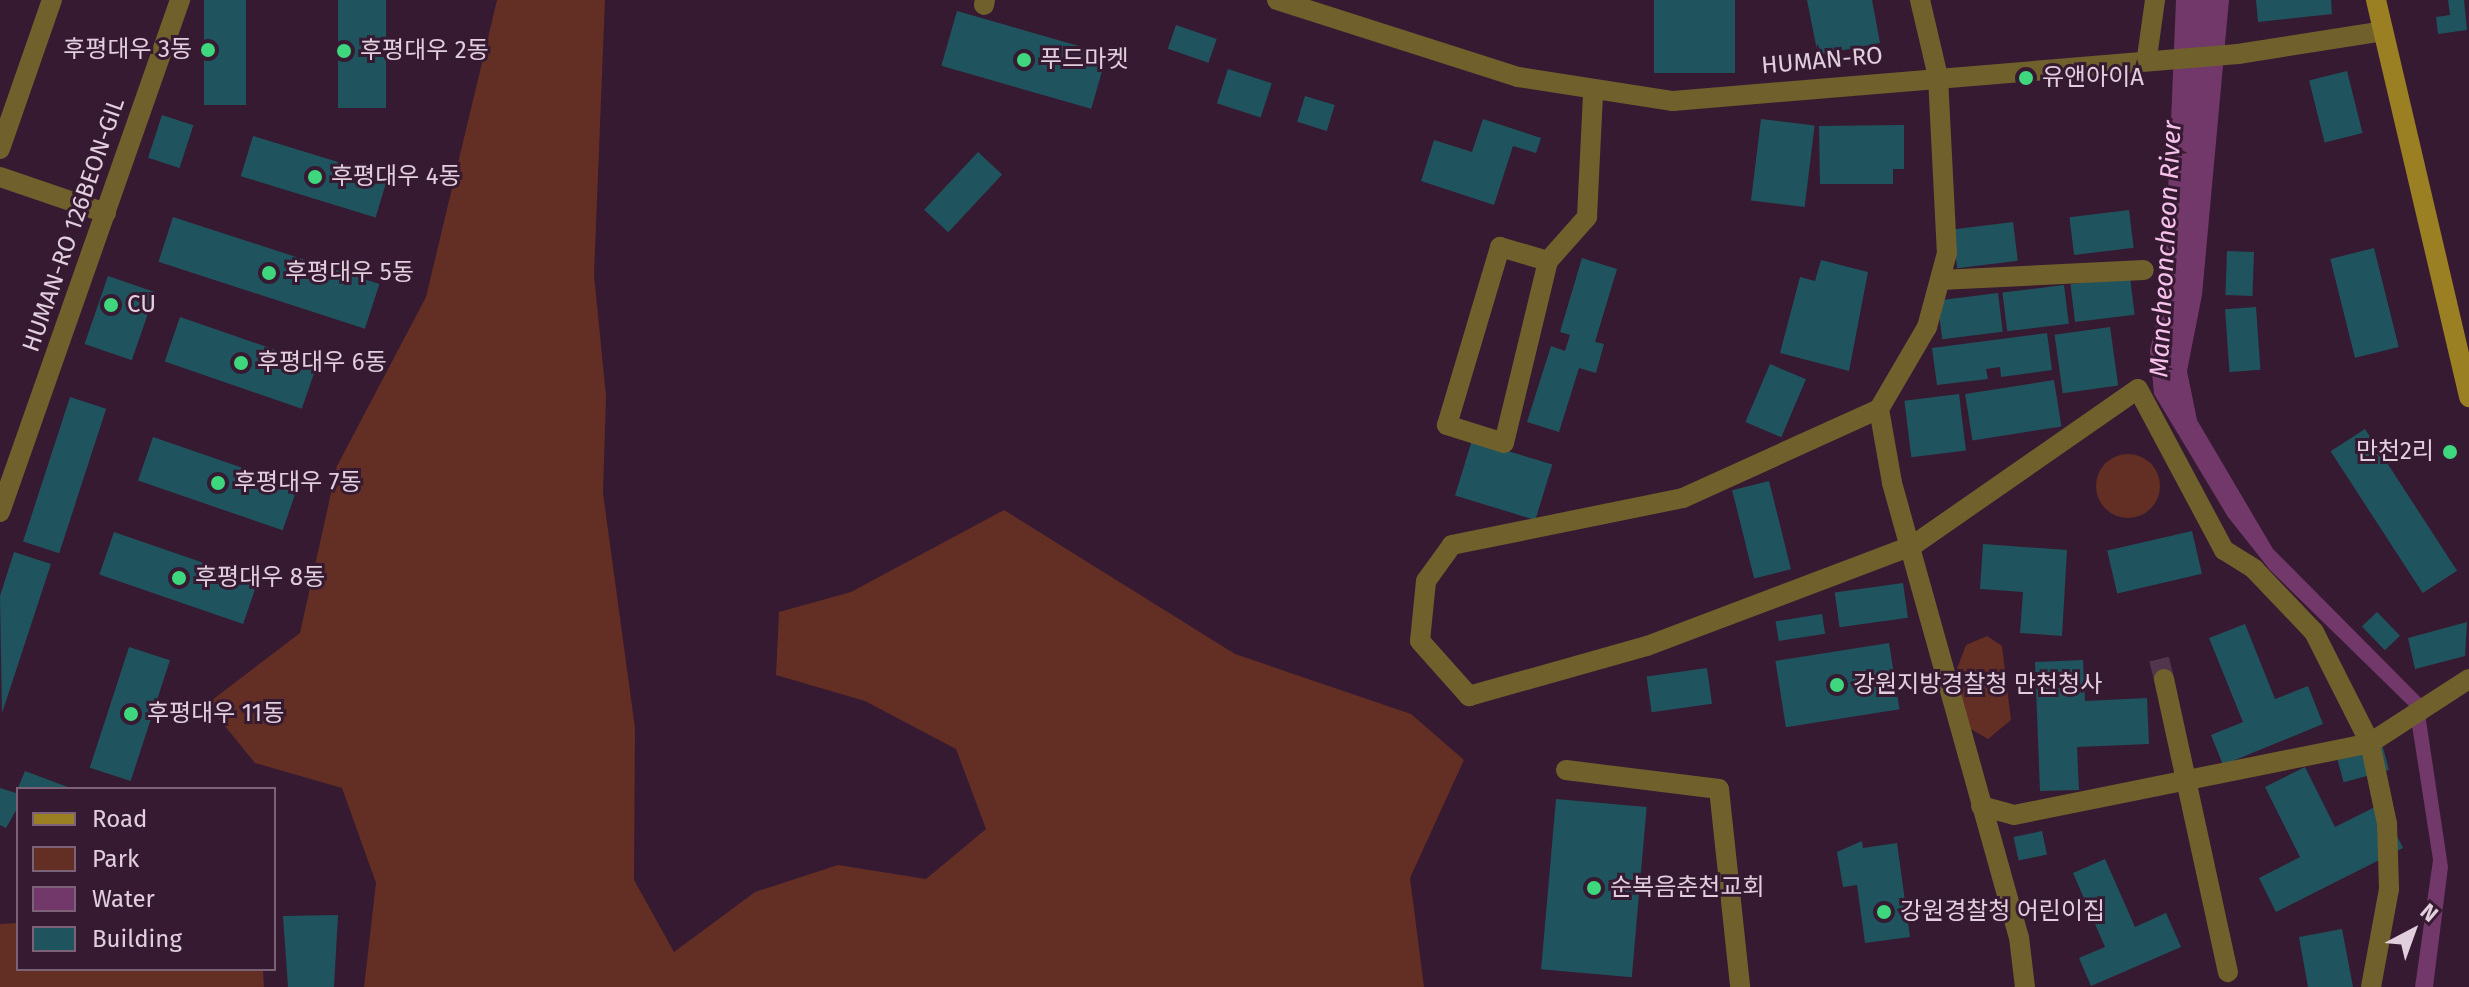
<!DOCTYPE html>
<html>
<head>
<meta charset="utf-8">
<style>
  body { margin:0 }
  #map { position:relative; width:2469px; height:987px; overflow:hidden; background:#361a32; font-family:"Fira Sans","Noto Sans KR",sans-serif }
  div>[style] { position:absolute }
  .green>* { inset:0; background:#632e23 }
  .round { border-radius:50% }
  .water>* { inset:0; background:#713869 }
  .building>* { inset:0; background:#1f545e; transform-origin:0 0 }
  .street-tunnel>* { height:20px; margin-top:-10px; transform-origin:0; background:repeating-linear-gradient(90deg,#50354c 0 20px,transparent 0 30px) }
  .street>* { height:20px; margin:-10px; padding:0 10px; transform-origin:10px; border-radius:10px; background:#70602c }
  .secondary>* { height:20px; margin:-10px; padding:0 10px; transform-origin:10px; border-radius:10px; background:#9a8023 }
  .dots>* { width:22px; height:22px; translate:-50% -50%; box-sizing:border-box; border:4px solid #361a32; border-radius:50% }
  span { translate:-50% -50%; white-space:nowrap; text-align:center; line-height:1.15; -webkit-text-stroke:6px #361a32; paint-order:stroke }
  .poi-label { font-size:24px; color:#e2cfde }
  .right { translate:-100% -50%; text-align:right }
  .left { translate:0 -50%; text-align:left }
  .street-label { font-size:24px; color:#e2cfde }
  .water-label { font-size:26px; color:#f6c2ec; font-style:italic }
  .legend { position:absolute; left:16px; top:787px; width:260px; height:184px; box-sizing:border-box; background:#361a32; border:2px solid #7b6277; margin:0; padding:10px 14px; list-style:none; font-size:24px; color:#e2cfde }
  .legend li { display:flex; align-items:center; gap:16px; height:40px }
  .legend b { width:40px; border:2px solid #7b6277 }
  .north { position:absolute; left:2373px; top:891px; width:80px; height:80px; -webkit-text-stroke:6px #361a32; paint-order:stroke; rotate:41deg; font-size:22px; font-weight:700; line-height:32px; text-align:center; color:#e2cfde }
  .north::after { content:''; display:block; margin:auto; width:28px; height:36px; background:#e2cfde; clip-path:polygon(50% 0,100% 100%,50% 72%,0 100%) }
</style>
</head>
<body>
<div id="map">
  <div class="green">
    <div style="clip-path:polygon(497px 0,605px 0,594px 275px,606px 396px,603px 493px,635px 728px,634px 880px,674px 952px,755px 892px,838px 865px,926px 879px,986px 829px,956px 749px,865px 701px,776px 675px,779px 612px,851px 592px,1004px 510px,1235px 654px,1411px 714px,1464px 760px,1410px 878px,1424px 987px,364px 987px,376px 883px,342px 788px,255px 763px,207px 704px,300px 633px,337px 466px,426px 297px)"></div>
    <div class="round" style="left:2096px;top:454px;width:64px;height:64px"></div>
    <div style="clip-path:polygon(1987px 636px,2002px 646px,2011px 720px,1988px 739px,1969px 728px,1955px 674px,1966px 645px)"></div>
    <div style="clip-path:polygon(18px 923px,18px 969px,263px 969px,264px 987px,0 987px,0 924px)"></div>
  </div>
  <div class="water">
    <div style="clip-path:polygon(2176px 0,2229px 0,2202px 295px,2187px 371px,2197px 420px,2273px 549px,2423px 700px,2448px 867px,2433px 987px,2415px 987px,2433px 860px,2409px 706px,2270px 570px,2228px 517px,2154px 394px,2150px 350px,2164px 290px)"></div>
  </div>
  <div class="building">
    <div style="left:204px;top:0;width:42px;height:105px"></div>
    <div style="left:338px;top:0;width:48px;height:108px"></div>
    <div style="left:1654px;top:0;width:81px;height:73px"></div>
    <div style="clip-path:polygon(1807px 0,1872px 0,1880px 43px,1818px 55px)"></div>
    <div style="clip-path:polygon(2256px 0,2331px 0,2332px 14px,2258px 22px)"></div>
    <div style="clip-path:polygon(2448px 0,2464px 0,2467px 30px,2438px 34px,2436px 17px,2450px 15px)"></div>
    <div style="left:957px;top:11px;width:156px;height:57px;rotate:16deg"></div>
    <div style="left:1176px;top:25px;width:43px;height:25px;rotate:19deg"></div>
    <div style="left:1228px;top:69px;width:46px;height:36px;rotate:18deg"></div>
    <div style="left:2347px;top:71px;width:64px;height:39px;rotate:76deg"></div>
    <div style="left:1305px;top:96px;width:31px;height:27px;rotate:17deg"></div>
    <div style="left:162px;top:115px;width:33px;height:45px;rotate:18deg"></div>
    <div style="clip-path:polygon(1483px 119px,1541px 138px,1536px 153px,1513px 146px,1494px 205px,1421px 181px,1434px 140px,1472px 152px)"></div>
    <div style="left:1761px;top:119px;width:54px;height:82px;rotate:7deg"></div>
    <div style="clip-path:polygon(1904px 125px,1904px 169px,1893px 169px,1893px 184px,1820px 184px,1819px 126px)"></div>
    <div style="left:253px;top:136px;width:141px;height:42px;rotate:17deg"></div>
    <div style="left:978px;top:152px;width:33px;height:79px;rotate:43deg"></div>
    <div style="left:2129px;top:210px;width:38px;height:60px;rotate:83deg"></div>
    <div style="left:173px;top:217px;width:217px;height:47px;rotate:18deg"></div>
    <div style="left:2013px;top:222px;width:39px;height:61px;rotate:83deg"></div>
    <div style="left:2374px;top:248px;width:102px;height:45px;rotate:76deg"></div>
    <div style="left:2227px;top:251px;width:27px;height:44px;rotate:2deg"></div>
    <div style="clip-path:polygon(1582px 258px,1617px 269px,1595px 342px,1604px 344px,1596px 373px,1579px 368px,1559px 432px,1527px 422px,1551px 346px,1565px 351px,1570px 335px,1560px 332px)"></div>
    <div style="clip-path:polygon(1821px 260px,1868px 272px,1849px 371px,1780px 353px,1800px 277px,1815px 281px)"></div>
    <div style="left:108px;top:276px;width:50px;height:72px;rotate:19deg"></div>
    <div style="left:2130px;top:277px;width:38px;height:60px;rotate:83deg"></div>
    <div style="left:2064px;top:285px;width:39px;height:62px;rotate:83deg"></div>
    <div style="left:1998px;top:293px;width:39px;height:61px;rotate:83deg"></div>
    <div style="left:2256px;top:307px;width:63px;height:31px;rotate:86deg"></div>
    <div style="left:180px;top:317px;width:145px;height:47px;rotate:19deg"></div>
    <div style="left:2110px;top:327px;width:59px;height:56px;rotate:82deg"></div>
    <div style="clip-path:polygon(2047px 333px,2052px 370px,2001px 377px,2000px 367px,1986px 369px,1988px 379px,1937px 385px,1932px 348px)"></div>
    <div style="left:1770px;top:364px;width:39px;height:63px;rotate:23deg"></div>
    <div style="left:2054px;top:380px;width:47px;height:90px;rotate:81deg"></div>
    <div style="left:1959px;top:394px;width:57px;height:55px;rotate:83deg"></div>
    <div style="left:70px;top:397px;width:38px;height:152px;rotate:18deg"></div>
    <div style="left:2365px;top:429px;width:169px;height:41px;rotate:57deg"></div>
    <div style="left:153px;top:437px;width:153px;height:46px;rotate:19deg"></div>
    <div style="left:1472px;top:440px;width:84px;height:58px;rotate:17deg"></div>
    <div style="left:1769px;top:481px;width:91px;height:38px;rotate:76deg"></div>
    <div style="left:2192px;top:531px;width:44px;height:87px;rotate:77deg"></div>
    <div style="left:114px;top:532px;width:152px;height:45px;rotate:19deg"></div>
    <div style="clip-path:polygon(1983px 544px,2067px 550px,2062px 636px,2020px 633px,2023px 592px,1980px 589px)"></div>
    <div style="clip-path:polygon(14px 552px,51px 564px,2px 713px,0 596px)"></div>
    <div style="left:1903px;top:583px;width:35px;height:69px;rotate:82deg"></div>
    <div style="left:2377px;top:612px;width:33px;height:21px;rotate:46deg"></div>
    <div style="left:1822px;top:614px;width:20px;height:47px;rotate:81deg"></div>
    <div style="clip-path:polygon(2467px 622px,2465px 656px,2415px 669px,2408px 638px)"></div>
    <div style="clip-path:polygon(2245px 624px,2275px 699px,2308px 686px,2323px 724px,2223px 765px,2211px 735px,2243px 722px,2209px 638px)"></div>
    <div style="left:1889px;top:643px;width:67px;height:115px;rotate:81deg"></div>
    <div style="left:129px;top:647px;width:43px;height:127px;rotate:18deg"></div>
    <div style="clip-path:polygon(2083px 660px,2085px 701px,2147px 698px,2149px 744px,2077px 747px,2079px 790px,2040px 791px,2035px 662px)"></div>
    <div style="left:1707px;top:668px;width:36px;height:61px;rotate:82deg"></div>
    <div style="left:2382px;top:744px;width:27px;height:47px;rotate:75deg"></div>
    <div style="clip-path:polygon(2305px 767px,2335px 827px,2381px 804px,2403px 848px,2276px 912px,2259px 878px,2300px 857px,2265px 787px)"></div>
    <div style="clip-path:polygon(25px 771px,73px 789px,18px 789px,18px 807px,6px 828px,0 825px,0 788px,16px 793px)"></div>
    <div style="left:1556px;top:799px;width:91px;height:171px;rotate:5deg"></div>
    <div style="left:2042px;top:831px;width:24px;height:29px;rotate:78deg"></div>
    <div style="clip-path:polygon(1862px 841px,1863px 848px,1897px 843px,1910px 937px,1865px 943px,1857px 885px,1843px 887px,1837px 852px)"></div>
    <div style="clip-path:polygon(2105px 859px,2135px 927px,2166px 913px,2181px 947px,2091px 986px,2079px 958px,2105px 947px,2073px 873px)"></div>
    <div style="clip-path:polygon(338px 915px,334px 987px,288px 987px,283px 916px)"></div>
    <div style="clip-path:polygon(2342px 929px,2353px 987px,2308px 987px,2299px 937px)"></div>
  </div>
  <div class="street-tunnel">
    <div style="left:2159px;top:659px;width:21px;rotate:76deg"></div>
  </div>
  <div class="street">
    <div style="left:1277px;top:0;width:253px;rotate:17.7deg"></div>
    <div style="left:1518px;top:77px;width:157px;rotate:8.8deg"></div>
    <div style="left:1673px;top:101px;width:567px;rotate:-4.76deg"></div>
    <div style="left:2238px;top:54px;width:147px;rotate:-9deg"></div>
    <div style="left:1920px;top:0;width:79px;rotate:76.8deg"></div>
    <div style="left:1938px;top:77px;width:176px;rotate:87.1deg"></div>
    <div style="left:1947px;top:253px;width:77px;rotate:105.1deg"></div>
    <div style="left:1927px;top:327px;width:95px;rotate:120.3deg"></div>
    <div style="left:1879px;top:409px;width:75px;rotate:80deg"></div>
    <div style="left:1892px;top:483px;width:471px;rotate:74.4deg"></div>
    <div style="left:2019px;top:937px;width:50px;rotate:83.2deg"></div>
    <div style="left:984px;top:5px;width:5px;rotate:-79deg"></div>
    <div style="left:2147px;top:57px;width:58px;rotate:-82deg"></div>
    <div style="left:0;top:149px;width:158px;rotate:-70.8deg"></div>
    <div style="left:0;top:177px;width:112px;rotate:18.8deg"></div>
    <div style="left:1548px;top:261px;width:187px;rotate:103.6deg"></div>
    <div style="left:1504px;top:443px;width:60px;rotate:-162.5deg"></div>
    <div style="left:1447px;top:425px;width:186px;rotate:-73.4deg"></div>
    <div style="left:1500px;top:247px;width:50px;rotate:16.3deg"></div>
    <div style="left:1548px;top:261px;width:59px;rotate:-48.4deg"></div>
    <div style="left:1587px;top:217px;width:124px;rotate:-87.2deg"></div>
    <div style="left:1940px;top:280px;width:204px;rotate:-2.8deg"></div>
    <div style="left:1879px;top:409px;width:215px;rotate:155.6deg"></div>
    <div style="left:1683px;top:498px;width:236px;rotate:168.5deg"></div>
    <div style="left:1452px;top:545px;width:44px;rotate:125.8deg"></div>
    <div style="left:1426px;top:581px;width:60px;rotate:95.7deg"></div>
    <div style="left:1420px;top:641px;width:74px;rotate:48.3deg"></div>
    <div style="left:1469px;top:696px;width:185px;rotate:-15.7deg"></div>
    <div style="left:1647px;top:646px;width:283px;rotate:-20.7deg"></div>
    <div style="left:1912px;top:546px;width:275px;rotate:-34.8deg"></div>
    <div style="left:2138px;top:389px;width:183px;rotate:61.9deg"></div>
    <div style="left:2224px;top:550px;width:36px;rotate:32deg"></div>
    <div style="left:2254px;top:569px;width:87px;rotate:46.4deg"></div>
    <div style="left:2314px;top:632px;width:124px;rotate:63.2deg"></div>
    <div style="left:2370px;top:743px;width:83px;rotate:78.1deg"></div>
    <div style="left:2387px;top:824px;width:65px;rotate:88.2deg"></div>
    <div style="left:2389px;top:889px;width:100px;rotate:100.4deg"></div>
    <div style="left:0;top:512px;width:543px;rotate:-70.63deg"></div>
    <div style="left:2164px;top:679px;width:300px;rotate:77.7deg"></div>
    <div style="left:1566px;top:770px;width:154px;rotate:7.1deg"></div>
    <div style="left:1719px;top:789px;width:199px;rotate:83.9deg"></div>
    <div style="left:1981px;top:806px;width:34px;rotate:15deg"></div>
    <div style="left:2014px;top:815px;width:363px;rotate:-11.4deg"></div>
    <div style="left:2370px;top:743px;width:118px;rotate:-32.9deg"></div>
  </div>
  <div class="secondary">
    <div style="left:2376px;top:0;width:408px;rotate:76.8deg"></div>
  </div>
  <div class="dots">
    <div style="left:208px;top:50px;background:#3fd77d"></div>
    <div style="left:344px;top:51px;background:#3fd77d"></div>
    <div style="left:1024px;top:60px;background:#3fd77d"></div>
    <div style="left:2026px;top:78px;background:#3fd77d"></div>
    <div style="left:315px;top:177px;background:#3fd77d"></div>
    <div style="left:269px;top:273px;background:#3fd77d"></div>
    <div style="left:111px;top:305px;background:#3fd77d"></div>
    <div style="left:241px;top:363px;background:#3fd77d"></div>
    <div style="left:2450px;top:452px;background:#3fd77d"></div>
    <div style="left:218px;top:483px;background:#3fd77d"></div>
    <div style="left:179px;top:578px;background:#3fd77d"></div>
    <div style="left:1837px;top:685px;background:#3fd77d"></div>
    <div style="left:131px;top:714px;background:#3fd77d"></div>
    <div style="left:1594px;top:888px;background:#3fd77d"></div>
    <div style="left:1884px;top:912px;background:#3fd77d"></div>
  </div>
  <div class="poi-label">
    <span class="right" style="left:192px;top:50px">후평대우 3동</span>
    <span class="left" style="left:360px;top:51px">후평대우 2동</span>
    <span class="left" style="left:1040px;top:60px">푸드마켓</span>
    <span class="left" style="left:2042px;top:78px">유앤아이A</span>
    <span class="left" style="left:331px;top:177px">후평대우 4동</span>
    <span class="left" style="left:285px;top:273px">후평대우 5동</span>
    <span class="left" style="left:127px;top:305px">CU</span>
    <span class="left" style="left:257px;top:363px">후평대우 6동</span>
    <span class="right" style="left:2434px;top:452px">만천2리</span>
    <span class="left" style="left:234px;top:483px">후평대우 7동</span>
    <span class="left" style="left:195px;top:578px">후평대우 8동</span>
    <span class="left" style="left:1853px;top:685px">강원지방경찰청 만천청사</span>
    <span class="left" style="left:147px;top:714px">후평대우 11동</span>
    <span class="left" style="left:1610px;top:888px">순복음춘천교회</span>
    <span class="left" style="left:1900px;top:912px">강원경찰청 어린이집</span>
  </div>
  <div class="street-label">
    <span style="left:1822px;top:61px;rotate:-5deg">HUMAN-RO</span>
    <span style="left:74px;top:225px;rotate:-71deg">HUMAN-RO 126BEON-GIL</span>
  </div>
  <div class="water-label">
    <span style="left:2166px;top:249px;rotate:-87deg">Mancheoncheon River</span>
  </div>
  <ul class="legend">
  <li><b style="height:10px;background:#9a8023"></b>Road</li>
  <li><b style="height:22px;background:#632e23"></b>Park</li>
  <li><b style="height:22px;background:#713869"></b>Water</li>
  <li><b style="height:22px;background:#1f545e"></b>Building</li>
  </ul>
  <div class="north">N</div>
</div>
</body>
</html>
